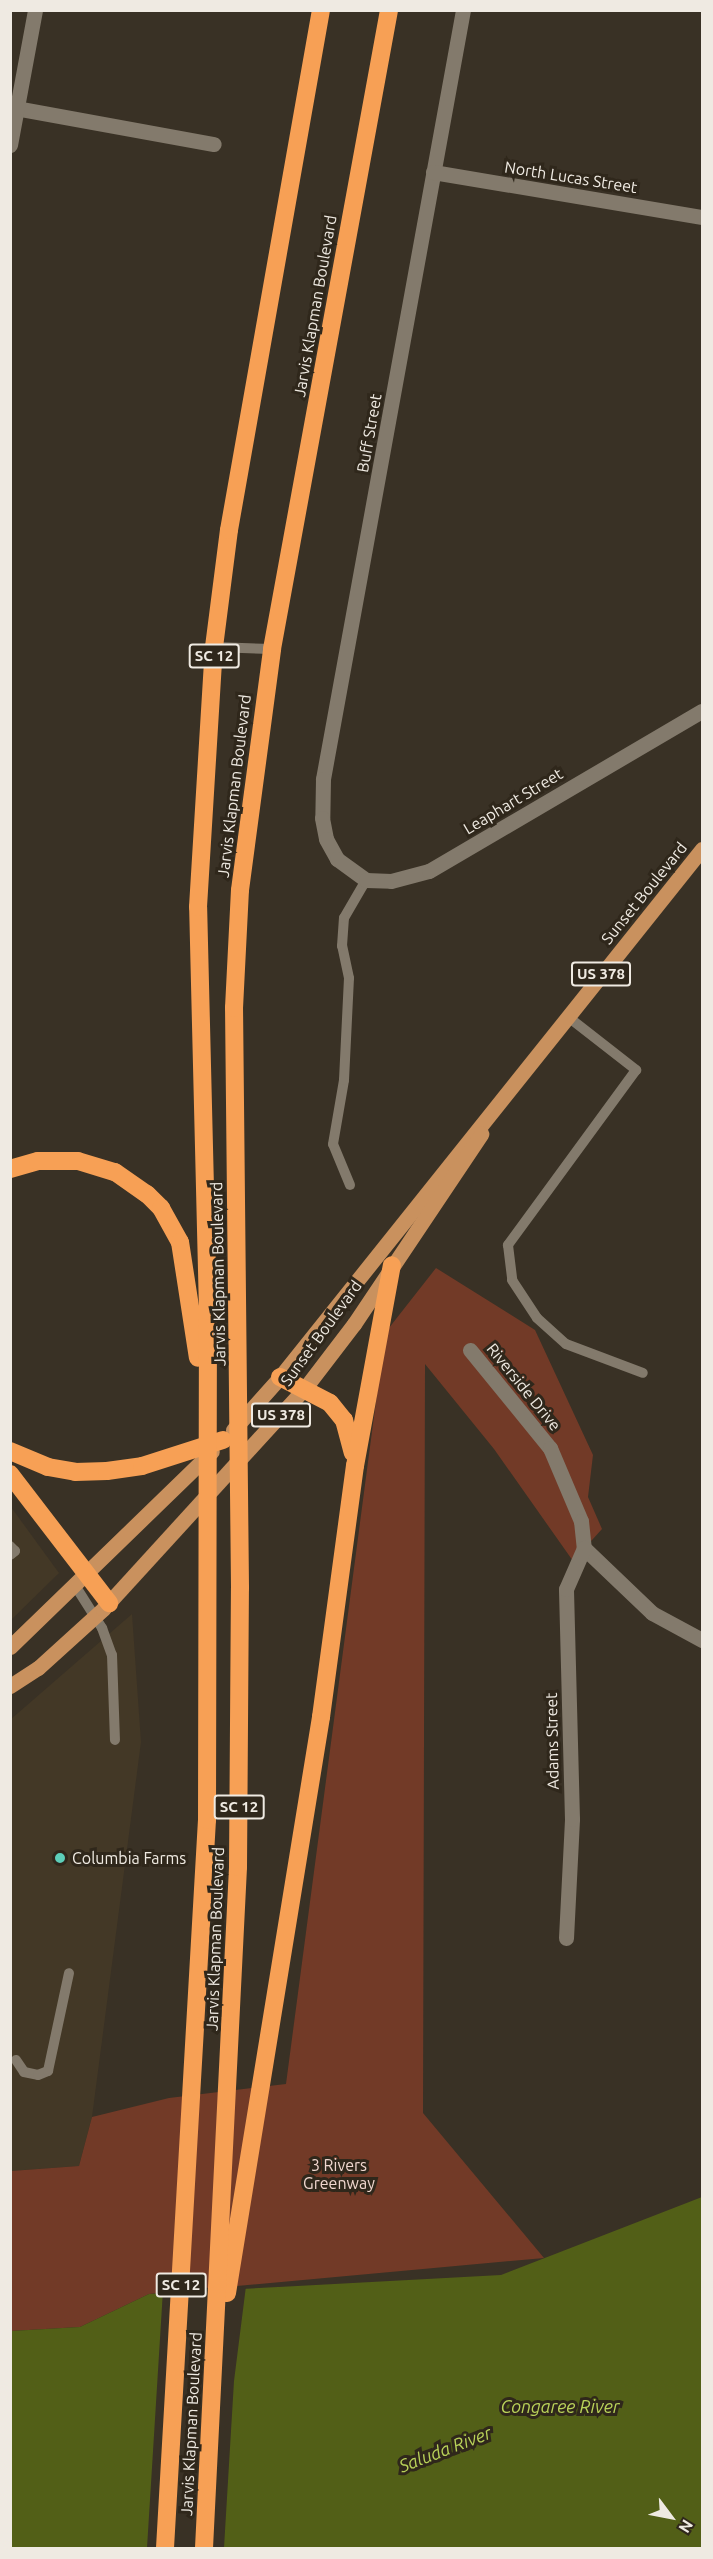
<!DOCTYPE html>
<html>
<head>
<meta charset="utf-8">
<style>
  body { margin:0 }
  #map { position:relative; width:713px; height:2559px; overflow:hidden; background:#393125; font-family:Ubuntu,sans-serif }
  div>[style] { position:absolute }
  .built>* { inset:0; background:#433826 }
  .green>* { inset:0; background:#723a27 }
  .water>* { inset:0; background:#525f17 }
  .pier>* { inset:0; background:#393125 }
  .lane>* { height:10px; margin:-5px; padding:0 5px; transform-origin:5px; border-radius:5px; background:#837a6c }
  .street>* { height:15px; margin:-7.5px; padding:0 7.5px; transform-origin:7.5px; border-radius:7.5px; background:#837a6c }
  .primary>* { height:15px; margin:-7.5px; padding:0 7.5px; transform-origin:7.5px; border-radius:7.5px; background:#c9915e }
  .highway>* { height:18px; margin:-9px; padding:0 9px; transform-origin:9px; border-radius:9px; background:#f7a055 }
  .dots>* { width:16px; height:16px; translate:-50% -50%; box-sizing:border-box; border:3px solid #2f271b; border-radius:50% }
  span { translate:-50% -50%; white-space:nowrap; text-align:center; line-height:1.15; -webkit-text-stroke:6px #2f271b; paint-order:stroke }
  .shield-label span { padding:2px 4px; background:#2f271b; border:2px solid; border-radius:4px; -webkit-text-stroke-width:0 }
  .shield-label { font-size:15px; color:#efeae2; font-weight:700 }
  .street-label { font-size:16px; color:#efeae2 }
  .poi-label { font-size:16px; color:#efeae2 }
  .left { translate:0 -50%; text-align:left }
  .park-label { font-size:16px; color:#f0d7cf }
  .water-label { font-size:18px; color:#b9d259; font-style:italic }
  .frame { position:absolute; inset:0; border:12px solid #efeae2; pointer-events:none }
  .north { position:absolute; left:641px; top:2487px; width:60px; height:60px; -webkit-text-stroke:4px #2f271b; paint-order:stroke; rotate:122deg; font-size:16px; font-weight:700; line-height:24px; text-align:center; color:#efeae2 }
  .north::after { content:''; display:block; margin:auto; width:21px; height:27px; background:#efeae2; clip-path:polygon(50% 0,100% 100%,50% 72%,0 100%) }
</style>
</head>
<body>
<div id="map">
  <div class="built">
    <div style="clip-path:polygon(11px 1507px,59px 1573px,11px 1620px)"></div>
    <div style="clip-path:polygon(132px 1614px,141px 1742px,92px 2117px,79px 2166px,11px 2171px,10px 1720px)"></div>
  </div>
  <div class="green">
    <div style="clip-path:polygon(436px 1268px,535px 1330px,593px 1455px,588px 1497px,602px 1529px,573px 1561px,494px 1449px,425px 1364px,423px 2113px,544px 2258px,149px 2294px,80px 2327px,11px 2331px,11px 2171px,79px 2166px,92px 2117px,169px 2098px,286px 2084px,385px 1333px)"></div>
  </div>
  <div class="water">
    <div style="clip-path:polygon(702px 2197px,702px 2548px,11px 2548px,11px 2331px,80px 2327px,149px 2294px,501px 2275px)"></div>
  </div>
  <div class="pier">
    <div style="clip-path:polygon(246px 2286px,234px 2381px,224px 2548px,147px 2548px,163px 2290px)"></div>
  </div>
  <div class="lane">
    <div style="left:214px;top:647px;width:58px;rotate:2deg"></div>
    <div style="left:567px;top:1016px;width:88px;rotate:38deg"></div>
    <div style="left:636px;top:1070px;width:217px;rotate:126.2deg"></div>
    <div style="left:508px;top:1245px;width:35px;rotate:83deg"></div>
    <div style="left:512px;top:1280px;width:45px;rotate:56.7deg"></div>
    <div style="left:537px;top:1318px;width:39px;rotate:42deg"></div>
    <div style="left:566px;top:1344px;width:82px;rotate:20.6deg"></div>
    <div style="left:350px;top:1185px;width:44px;rotate:-112.5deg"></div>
    <div style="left:333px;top:1144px;width:65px;rotate:-80.2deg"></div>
    <div style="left:344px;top:1080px;width:102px;rotate:-87.2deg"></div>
    <div style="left:349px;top:978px;width:33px;rotate:-102deg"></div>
    <div style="left:342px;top:946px;width:28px;rotate:-86deg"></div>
    <div style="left:344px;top:918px;width:44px;rotate:-59.9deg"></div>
    <div style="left:10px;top:1546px;width:7px;rotate:45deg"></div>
    <div style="left:15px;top:1551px;width:6px;rotate:141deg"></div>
    <div style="left:76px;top:1587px;width:49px;rotate:57.6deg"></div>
    <div style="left:102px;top:1628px;width:29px;rotate:70deg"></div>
    <div style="left:112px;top:1655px;width:85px;rotate:88deg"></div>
    <div style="left:16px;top:2060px;width:14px;rotate:56deg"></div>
    <div style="left:24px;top:2072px;width:14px;rotate:12deg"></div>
    <div style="left:38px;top:2075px;width:11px;rotate:-22deg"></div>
    <div style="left:48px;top:2071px;width:100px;rotate:-77.9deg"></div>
  </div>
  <div class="street">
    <div style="left:463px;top:10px;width:782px;rotate:100.32deg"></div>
    <div style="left:323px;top:779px;width:39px;rotate:91deg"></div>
    <div style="left:322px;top:818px;width:21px;rotate:79deg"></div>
    <div style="left:326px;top:839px;width:23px;rotate:61deg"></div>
    <div style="left:337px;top:859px;width:36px;rotate:36deg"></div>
    <div style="left:366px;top:880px;width:25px;rotate:2deg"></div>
    <div style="left:391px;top:881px;width:39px;rotate:-15deg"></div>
    <div style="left:429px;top:871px;width:316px;rotate:-30.4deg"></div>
    <div style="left:10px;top:107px;width:207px;rotate:10.3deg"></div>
    <div style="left:10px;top:145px;width:137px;rotate:-79.5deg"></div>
    <div style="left:433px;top:172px;width:273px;rotate:9.5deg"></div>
    <div style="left:470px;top:1350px;width:127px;rotate:50.8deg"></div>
    <div style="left:550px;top:1448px;width:79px;rotate:67deg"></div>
    <div style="left:581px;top:1521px;width:27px;rotate:84deg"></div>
    <div style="left:584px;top:1548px;width:94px;rotate:43.7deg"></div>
    <div style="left:652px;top:1613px;width:57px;rotate:28.4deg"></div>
    <div style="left:566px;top:1938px;width:119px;rotate:-87.1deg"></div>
    <div style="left:572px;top:1819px;width:230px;rotate:-91.5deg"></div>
    <div style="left:566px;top:1589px;width:45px;rotate:-66.3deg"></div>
  </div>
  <div class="primary">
    <div style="left:233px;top:1430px;width:71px;rotate:-48.4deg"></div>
    <div style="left:280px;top:1377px;width:676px;rotate:-51.37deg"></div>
    <div style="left:10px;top:1647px;width:281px;rotate:-44.1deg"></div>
    <div style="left:10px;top:1686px;width:33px;rotate:-33deg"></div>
    <div style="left:38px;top:1668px;width:88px;rotate:-42.2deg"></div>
    <div style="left:103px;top:1609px;width:299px;rotate:-47.6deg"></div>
    <div style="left:305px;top:1388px;width:81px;rotate:-52.6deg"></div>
    <div style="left:354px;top:1324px;width:229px;rotate:-56.2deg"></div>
  </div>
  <div class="highway">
    <div style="left:10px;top:1169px;width:29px;rotate:-16deg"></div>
    <div style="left:38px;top:1161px;width:40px"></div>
    <div style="left:78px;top:1161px;width:39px;rotate:17deg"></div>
    <div style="left:115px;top:1172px;width:39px;rotate:35deg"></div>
    <div style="left:147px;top:1194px;width:20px;rotate:45deg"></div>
    <div style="left:161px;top:1208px;width:39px;rotate:61deg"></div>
    <div style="left:180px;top:1242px;width:117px;rotate:81.2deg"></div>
    <div style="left:280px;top:1377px;width:56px;rotate:27.5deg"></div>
    <div style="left:330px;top:1403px;width:22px;rotate:51deg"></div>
    <div style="left:344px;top:1420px;width:34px;rotate:75deg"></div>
    <div style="left:10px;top:1451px;width:41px;rotate:22.8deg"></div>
    <div style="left:48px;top:1467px;width:27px;rotate:10deg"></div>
    <div style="left:75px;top:1472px;width:32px;rotate:-2deg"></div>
    <div style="left:107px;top:1471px;width:35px;rotate:-8deg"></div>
    <div style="left:142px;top:1466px;width:85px;rotate:-17.8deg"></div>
    <div style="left:10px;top:1474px;width:163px;rotate:52.5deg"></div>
    <div style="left:227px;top:2293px;width:584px;rotate:-80.73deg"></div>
    <div style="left:321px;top:1717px;width:253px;rotate:-82.3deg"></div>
    <div style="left:355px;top:1466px;width:204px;rotate:-79.6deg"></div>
    <div style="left:165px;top:2548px;width:729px;rotate:-86.7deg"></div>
    <div style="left:207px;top:1820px;width:509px;rotate:-89.89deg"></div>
    <div style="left:208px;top:1311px;width:404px;rotate:-91.4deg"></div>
    <div style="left:198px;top:907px;width:260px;rotate:-86.5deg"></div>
    <div style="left:214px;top:647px;width:118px;rotate:-82.7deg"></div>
    <div style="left:229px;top:530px;width:528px;rotate:-79.97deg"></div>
    <div style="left:204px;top:2548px;width:682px;rotate:-87.14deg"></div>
    <div style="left:238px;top:1867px;width:279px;rotate:-89.6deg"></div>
    <div style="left:240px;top:1588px;width:580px;rotate:-90.59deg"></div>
    <div style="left:234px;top:1008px;width:118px;rotate:-87.1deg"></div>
    <div style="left:240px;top:890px;width:243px;rotate:-82.4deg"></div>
    <div style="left:272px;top:649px;width:650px;rotate:-79.62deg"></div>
  </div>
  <div class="dots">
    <div style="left:60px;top:1858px;background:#5dceb9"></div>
  </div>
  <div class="shield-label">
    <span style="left:214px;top:656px">SC 12</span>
    <span style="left:601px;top:974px">US 378</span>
    <span style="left:281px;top:1415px">US 378</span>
    <span style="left:239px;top:1807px">SC 12</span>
    <span style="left:181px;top:2285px">SC 12</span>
  </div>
  <div class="street-label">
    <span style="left:571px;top:177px;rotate:9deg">North Lucas Street</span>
    <span style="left:315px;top:306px;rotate:-80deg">Jarvis Klapman Boulevard</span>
    <span style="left:369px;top:433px;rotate:-80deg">Buff Street</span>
    <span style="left:234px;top:786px;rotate:-83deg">Jarvis Klapman Boulevard</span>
    <span style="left:513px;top:801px;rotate:-31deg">Leaphart Street</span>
    <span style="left:644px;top:893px;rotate:-51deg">Sunset Boulevard</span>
    <span style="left:218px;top:1274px;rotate:-91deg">Jarvis Klapman Boulevard</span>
    <span style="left:321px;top:1333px;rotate:-54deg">Sunset Boulevard</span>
    <span style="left:524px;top:1387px;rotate:51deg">Riverside Drive</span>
    <span style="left:552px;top:1741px;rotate:-91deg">Adams Street</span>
    <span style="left:215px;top:1939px;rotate:-88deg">Jarvis Klapman Boulevard</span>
    <span style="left:191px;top:2424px;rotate:-87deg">Jarvis Klapman Boulevard</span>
  </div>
  <div class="poi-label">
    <span class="left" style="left:72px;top:1858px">Columbia Farms</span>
  </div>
  <div class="park-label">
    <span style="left:339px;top:2174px">3 Rivers<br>Greenway</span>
  </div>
  <div class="water-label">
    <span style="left:560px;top:2406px">Congaree River</span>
    <span style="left:445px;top:2449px;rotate:-21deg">Saluda River</span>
  </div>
  <div class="frame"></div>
  <div class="north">N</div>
</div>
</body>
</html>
